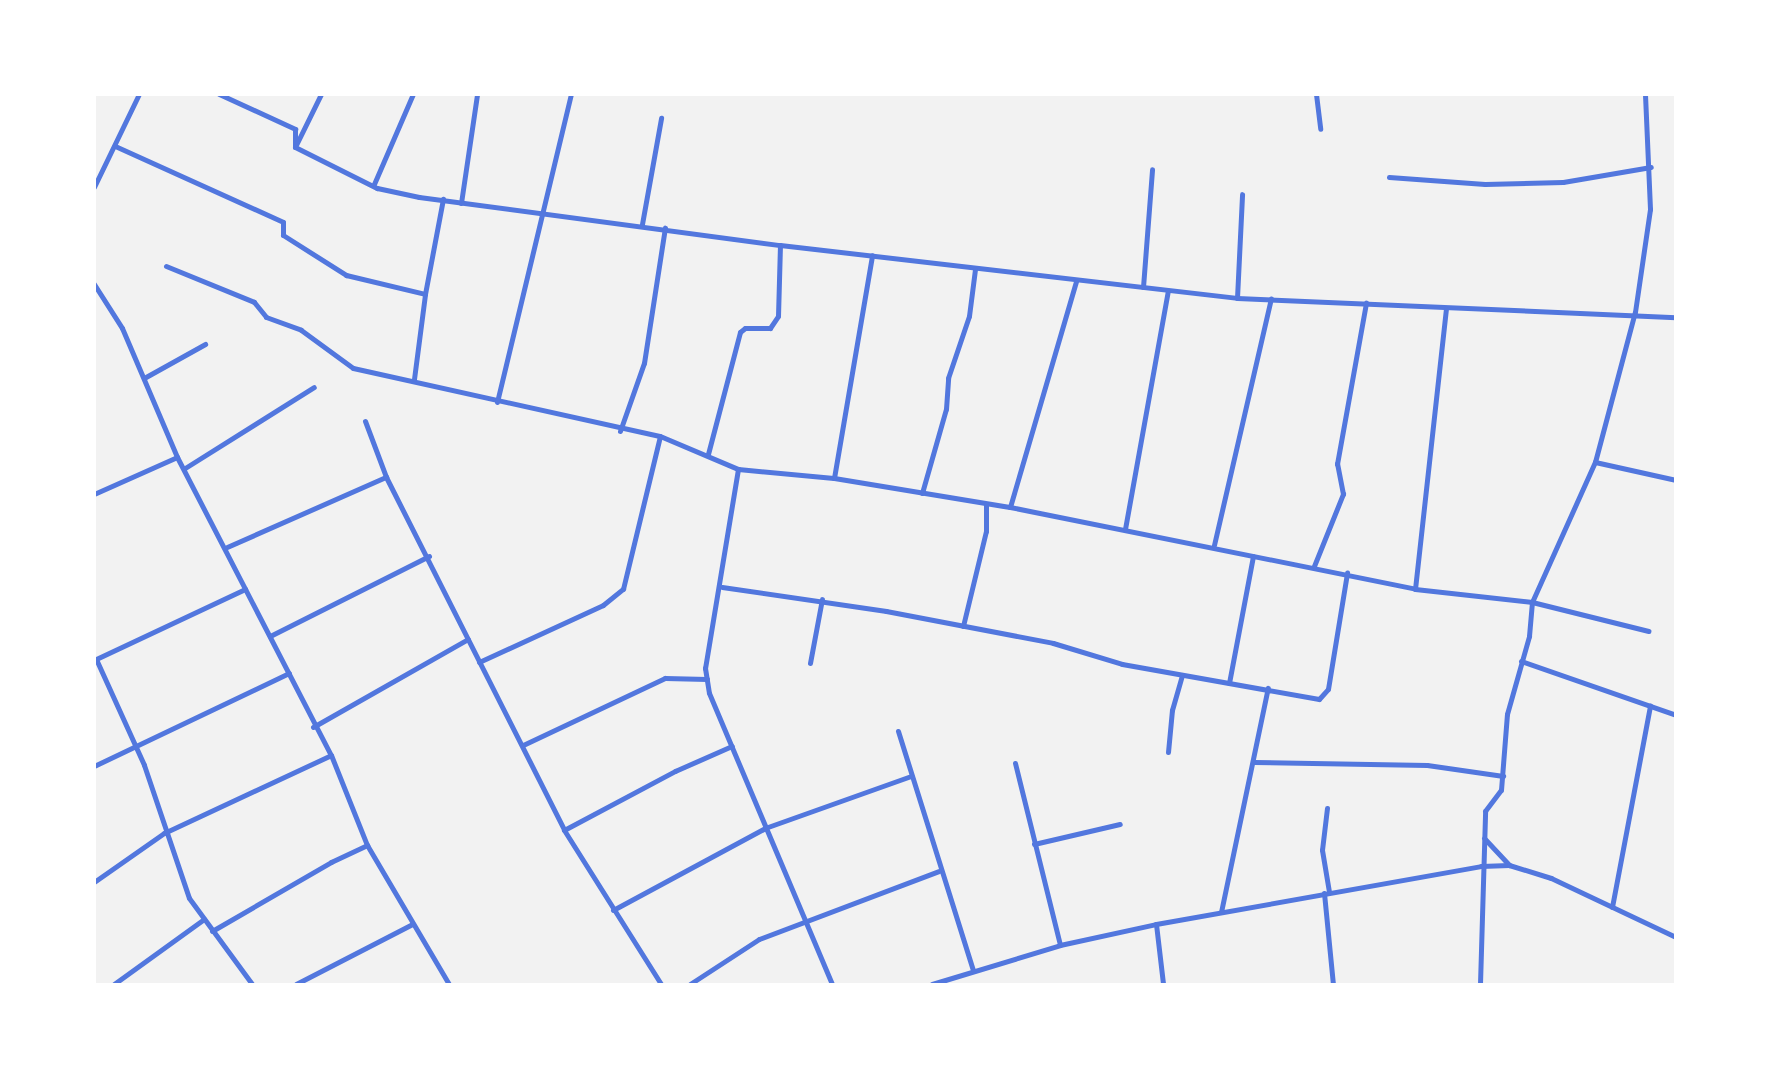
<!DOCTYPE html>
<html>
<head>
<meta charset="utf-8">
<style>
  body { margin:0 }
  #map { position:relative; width:1770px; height:1079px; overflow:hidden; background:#f2f2f2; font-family:Montserrat,sans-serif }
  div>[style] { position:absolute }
  .minor>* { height:5px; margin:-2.5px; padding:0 2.5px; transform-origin:2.5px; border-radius:2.5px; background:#5277de }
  span { translate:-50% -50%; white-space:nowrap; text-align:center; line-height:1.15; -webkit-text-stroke:6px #fff; paint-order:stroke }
  .frame { position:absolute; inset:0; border:96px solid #fff; pointer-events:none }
</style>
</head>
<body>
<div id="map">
  <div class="minor">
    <div style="left:219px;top:94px;width:84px;rotate:24.7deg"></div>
    <div style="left:295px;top:129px;width:18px;rotate:90deg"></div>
    <div style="left:295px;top:147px;width:92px;rotate:26.6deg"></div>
    <div style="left:377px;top:188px;width:43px;rotate:12.1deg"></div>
    <div style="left:419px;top:197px;width:364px;rotate:7.6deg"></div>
    <div style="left:780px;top:245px;width:460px;rotate:6.6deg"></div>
    <div style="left:1237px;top:298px;width:439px;rotate:2.5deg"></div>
    <div style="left:1316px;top:94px;width:35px;rotate:83deg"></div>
    <div style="left:296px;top:145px;width:57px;rotate:-63.9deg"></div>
    <div style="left:115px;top:146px;width:184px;rotate:24.3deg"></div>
    <div style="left:283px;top:222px;width:13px;rotate:90deg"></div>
    <div style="left:283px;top:235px;width:75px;rotate:32.4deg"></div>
    <div style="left:346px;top:275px;width:81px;rotate:13.5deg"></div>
    <div style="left:425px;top:294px;width:97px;rotate:-79.3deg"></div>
    <div style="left:1389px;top:177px;width:96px;rotate:4.2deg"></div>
    <div style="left:1485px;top:184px;width:78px;rotate:-1.5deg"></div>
    <div style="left:1563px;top:182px;width:89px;rotate:-9.7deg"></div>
    <div style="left:374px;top:184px;width:98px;rotate:-66.6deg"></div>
    <div style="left:94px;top:187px;width:103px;rotate:-64.2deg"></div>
    <div style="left:461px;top:203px;width:110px;rotate:-81.6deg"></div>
    <div style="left:642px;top:224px;width:108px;rotate:-79.8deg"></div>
    <div style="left:166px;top:266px;width:95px;rotate:22.2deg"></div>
    <div style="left:254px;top:302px;width:19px;rotate:51deg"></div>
    <div style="left:266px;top:317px;width:37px;rotate:20deg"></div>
    <div style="left:301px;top:330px;width:64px;rotate:36.2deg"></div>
    <div style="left:353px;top:368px;width:314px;rotate:12.5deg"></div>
    <div style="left:660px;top:436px;width:85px;rotate:22.9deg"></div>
    <div style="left:738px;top:469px;width:96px;rotate:5.4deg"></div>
    <div style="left:834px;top:478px;width:178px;rotate:9.4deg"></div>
    <div style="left:1010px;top:507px;width:413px;rotate:11.4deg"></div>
    <div style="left:1415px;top:589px;width:118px;rotate:6.3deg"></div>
    <div style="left:1532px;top:602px;width:120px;rotate:14deg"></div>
    <div style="left:94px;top:284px;width:52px;rotate:57.5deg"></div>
    <div style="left:122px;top:328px;width:140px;rotate:66.9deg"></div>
    <div style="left:177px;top:457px;width:335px;rotate:62.7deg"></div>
    <div style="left:331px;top:755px;width:97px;rotate:68.2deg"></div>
    <div style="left:367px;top:845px;width:161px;rotate:59.5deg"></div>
    <div style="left:1143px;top:287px;width:118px;rotate:-85.6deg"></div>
    <div style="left:1237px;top:298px;width:104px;rotate:-87.2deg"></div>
    <div style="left:144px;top:378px;width:70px;rotate:-29.1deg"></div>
    <div style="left:414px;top:379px;width:86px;rotate:-82.6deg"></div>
    <div style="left:497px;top:402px;width:317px;rotate:-76.5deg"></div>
    <div style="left:365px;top:421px;width:60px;rotate:69.4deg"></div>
    <div style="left:620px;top:431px;width:72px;rotate:-70.6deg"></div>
    <div style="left:644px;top:363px;width:137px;rotate:-81.2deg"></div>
    <div style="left:708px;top:454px;width:126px;rotate:-75.3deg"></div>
    <div style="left:740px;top:332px;width:6px;rotate:-39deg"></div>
    <div style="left:745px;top:328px;width:25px"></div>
    <div style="left:770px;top:328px;width:14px;rotate:-56deg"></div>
    <div style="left:778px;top:316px;width:71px;rotate:-88.4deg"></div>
    <div style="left:1595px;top:462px;width:83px;rotate:12.5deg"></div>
    <div style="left:185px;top:468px;width:152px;rotate:-32.1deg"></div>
    <div style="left:738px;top:469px;width:202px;rotate:99.4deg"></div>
    <div style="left:705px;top:668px;width:25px;rotate:81deg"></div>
    <div style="left:709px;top:693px;width:316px;rotate:67.1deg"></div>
    <div style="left:834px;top:478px;width:226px;rotate:-80.3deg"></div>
    <div style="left:922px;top:493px;width:87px;rotate:-74.1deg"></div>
    <div style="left:946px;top:409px;width:31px;rotate:-86deg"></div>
    <div style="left:948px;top:378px;width:65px;rotate:-71.3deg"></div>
    <div style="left:969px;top:316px;width:47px;rotate:-82.7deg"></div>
    <div style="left:94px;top:494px;width:91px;rotate:-24deg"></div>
    <div style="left:1010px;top:507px;width:235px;rotate:-73.7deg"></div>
    <div style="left:1125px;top:529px;width:242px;rotate:-79.8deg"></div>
    <div style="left:1214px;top:545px;width:253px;rotate:-77deg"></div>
    <div style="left:227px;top:547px;width:174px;rotate:-23.8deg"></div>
    <div style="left:386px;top:477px;width:395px;rotate:63.2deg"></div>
    <div style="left:564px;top:830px;width:182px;rotate:57.8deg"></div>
    <div style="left:1314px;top:566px;width:78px;rotate:-68.1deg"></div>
    <div style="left:1343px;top:494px;width:31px;rotate:-101deg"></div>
    <div style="left:1337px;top:464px;width:164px;rotate:-79.8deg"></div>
    <div style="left:722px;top:587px;width:166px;rotate:8.3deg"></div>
    <div style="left:886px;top:611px;width:170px;rotate:10.8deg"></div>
    <div style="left:1053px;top:643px;width:72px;rotate:16.9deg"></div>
    <div style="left:1122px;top:664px;width:200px;rotate:10.1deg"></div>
    <div style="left:1319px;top:699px;width:13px;rotate:-48deg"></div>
    <div style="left:1328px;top:689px;width:118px;rotate:-80.7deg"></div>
    <div style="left:1415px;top:589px;width:282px;rotate:-83.7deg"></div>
    <div style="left:963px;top:626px;width:98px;rotate:-76.4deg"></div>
    <div style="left:986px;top:531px;width:27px;rotate:-90deg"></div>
    <div style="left:270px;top:636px;width:178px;rotate:-26.7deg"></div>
    <div style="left:96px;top:659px;width:116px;rotate:65.6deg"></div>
    <div style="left:144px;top:765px;width:140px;rotate:71.3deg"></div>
    <div style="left:189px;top:898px;width:107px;rotate:53.8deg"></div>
    <div style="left:94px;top:660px;width:167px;rotate:-25.2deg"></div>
    <div style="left:1521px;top:661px;width:164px;rotate:19.2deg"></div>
    <div style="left:479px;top:662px;width:136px;rotate:-24.7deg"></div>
    <div style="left:603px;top:605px;width:26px;rotate:-39deg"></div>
    <div style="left:623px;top:589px;width:157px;rotate:-76.4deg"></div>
    <div style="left:810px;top:663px;width:65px;rotate:-79.4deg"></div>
    <div style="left:1229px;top:683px;width:129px;rotate:-79.3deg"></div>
    <div style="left:313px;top:727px;width:178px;rotate:-29.6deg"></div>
    <div style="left:898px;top:731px;width:250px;rotate:72.6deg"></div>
    <div style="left:523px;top:745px;width:157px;rotate:-25.3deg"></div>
    <div style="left:665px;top:678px;width:42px;rotate:1.4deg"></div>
    <div style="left:1168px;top:752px;width:42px;rotate:-84.6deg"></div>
    <div style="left:1172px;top:710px;width:36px;rotate:-74deg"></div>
    <div style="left:1254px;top:762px;width:173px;rotate:1deg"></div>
    <div style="left:1427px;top:765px;width:77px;rotate:8.2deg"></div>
    <div style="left:1015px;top:763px;width:187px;rotate:76.1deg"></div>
    <div style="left:94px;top:766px;width:216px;rotate:-25.5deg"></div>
    <div style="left:1327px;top:808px;width:42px;rotate:96.8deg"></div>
    <div style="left:1322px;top:850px;width:43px;rotate:80.5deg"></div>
    <div style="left:564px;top:830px;width:126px;rotate:-28deg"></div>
    <div style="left:675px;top:771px;width:62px;rotate:-23.7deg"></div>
    <div style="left:1484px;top:838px;width:37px;rotate:47deg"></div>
    <div style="left:1034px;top:844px;width:88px;rotate:-13.1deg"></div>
    <div style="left:94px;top:882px;width:85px;rotate:-35deg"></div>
    <div style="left:164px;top:833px;width:184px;rotate:-25deg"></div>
    <div style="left:1324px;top:893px;width:91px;rotate:84.4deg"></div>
    <div style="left:1612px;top:907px;width:205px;rotate:-79.3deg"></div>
    <div style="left:613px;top:910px;width:173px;rotate:-28.3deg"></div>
    <div style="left:765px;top:828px;width:155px;rotate:-19.6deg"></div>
    <div style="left:1221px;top:912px;width:229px;rotate:-78.2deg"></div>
    <div style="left:1156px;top:924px;width:60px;rotate:83.3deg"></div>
    <div style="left:212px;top:931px;width:138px;rotate:-30.1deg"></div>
    <div style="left:331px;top:862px;width:40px;rotate:-25deg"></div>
    <div style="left:114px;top:984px;width:111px;rotate:-35.8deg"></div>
    <div style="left:296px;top:984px;width:131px;rotate:-27.3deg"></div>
    <div style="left:690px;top:984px;width:82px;rotate:-33.1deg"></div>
    <div style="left:759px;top:939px;width:192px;rotate:-20.7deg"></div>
    <div style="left:932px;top:984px;width:134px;rotate:-16.9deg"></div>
    <div style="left:1060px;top:945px;width:98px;rotate:-12.3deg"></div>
    <div style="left:1156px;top:924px;width:330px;rotate:-10.1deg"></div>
    <div style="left:1481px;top:866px;width:28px;rotate:-2deg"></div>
    <div style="left:1509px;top:865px;width:44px;rotate:17.2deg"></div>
    <div style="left:1551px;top:878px;width:138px;rotate:25.3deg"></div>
    <div style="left:1480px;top:984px;width:173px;rotate:-88.3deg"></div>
    <div style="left:1485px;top:811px;width:26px;rotate:-53deg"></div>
    <div style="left:1501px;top:790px;width:76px;rotate:-85.5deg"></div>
    <div style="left:1507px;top:714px;width:81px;rotate:-74.2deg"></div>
    <div style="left:1529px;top:636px;width:34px;rotate:-85deg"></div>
    <div style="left:1532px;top:602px;width:154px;rotate:-65.8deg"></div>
    <div style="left:1595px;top:462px;width:155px;rotate:-75.1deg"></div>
    <div style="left:1635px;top:312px;width:104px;rotate:-81.7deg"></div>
    <div style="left:1650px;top:209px;width:115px;rotate:-92.5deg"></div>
  </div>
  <div class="frame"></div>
</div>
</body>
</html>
